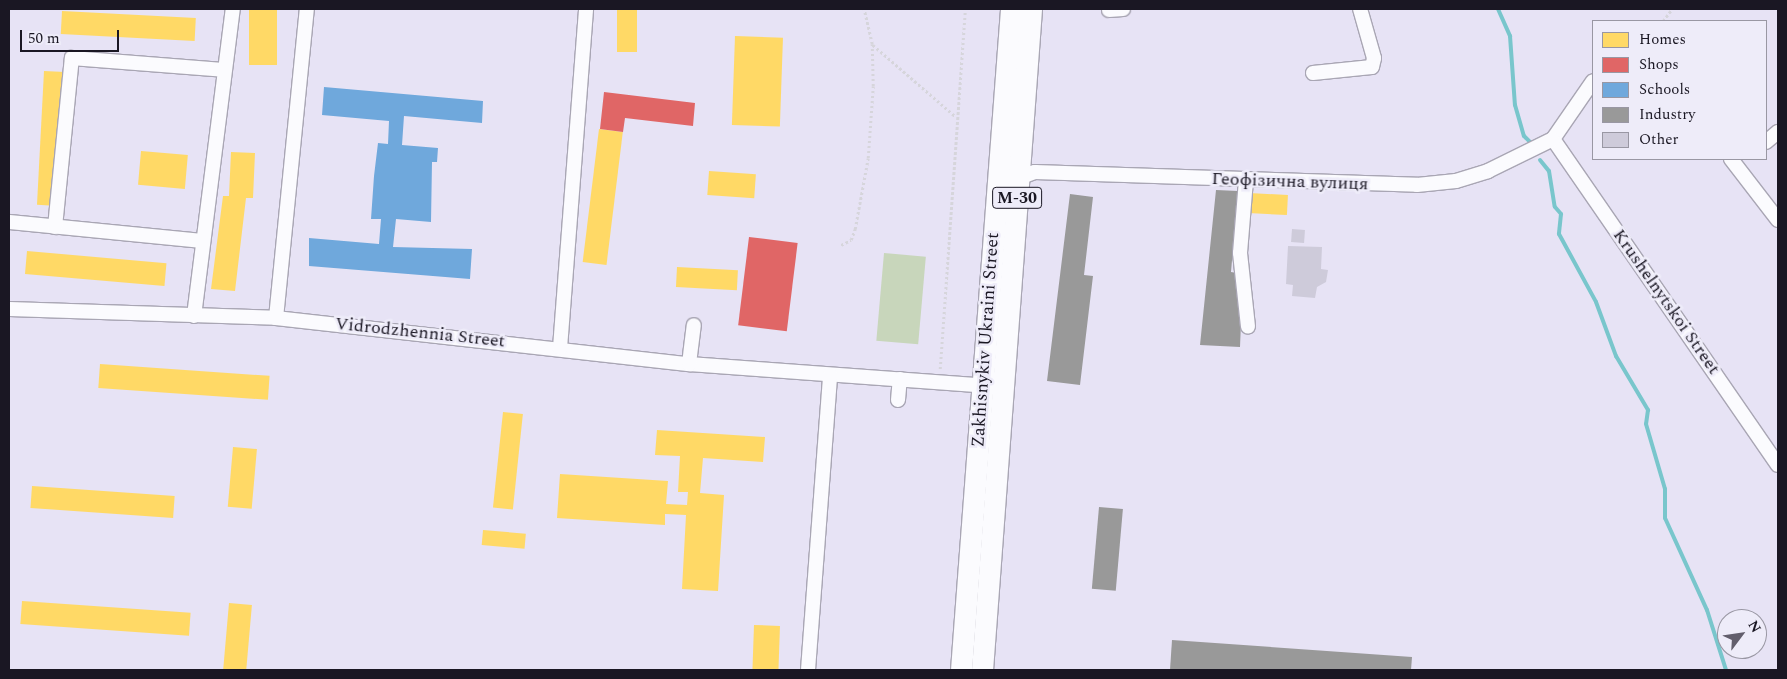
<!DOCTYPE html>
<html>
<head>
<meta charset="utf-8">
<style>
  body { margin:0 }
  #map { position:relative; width:1787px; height:679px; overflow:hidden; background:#e7e3f5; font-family:Spectral,serif }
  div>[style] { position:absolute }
  .green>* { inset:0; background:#c8d6bb; transform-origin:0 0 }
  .homes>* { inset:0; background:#ffd966; transform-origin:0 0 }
  .shops>* { inset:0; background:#e06666; transform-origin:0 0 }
  .schools>* { inset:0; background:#6fa8dc }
  .industry>* { inset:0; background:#999; transform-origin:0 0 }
  .stream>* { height:4px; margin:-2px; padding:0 2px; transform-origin:2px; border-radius:2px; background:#79c6cc }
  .building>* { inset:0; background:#cecbda; transform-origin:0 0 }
  .path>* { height:2.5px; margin-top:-1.25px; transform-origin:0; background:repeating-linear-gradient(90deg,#d6d5db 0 2.5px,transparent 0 5px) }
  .roads { filter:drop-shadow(1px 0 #a9a6b4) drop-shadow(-1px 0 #a9a6b4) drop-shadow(0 1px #a9a6b4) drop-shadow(0 -1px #a9a6b4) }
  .minor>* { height:14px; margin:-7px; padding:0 7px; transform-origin:7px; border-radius:7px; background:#fbfbfe }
  .highway>* { height:21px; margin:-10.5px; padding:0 10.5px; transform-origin:10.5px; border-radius:10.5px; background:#fbfbfe }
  span { translate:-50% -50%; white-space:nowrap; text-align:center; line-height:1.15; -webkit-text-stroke:5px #eeecf9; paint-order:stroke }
  .shield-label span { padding:1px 4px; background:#eeecf9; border:1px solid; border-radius:4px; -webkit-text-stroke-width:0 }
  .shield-label { font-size:16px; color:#1a1723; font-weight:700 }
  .street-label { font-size:18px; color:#1a1723 }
  .frame { position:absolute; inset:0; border:10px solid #1a1723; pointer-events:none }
  .legend { position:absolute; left:1592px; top:20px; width:175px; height:140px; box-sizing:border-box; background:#eeecf9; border:1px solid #9997a3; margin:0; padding:6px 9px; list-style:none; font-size:15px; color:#1a1723 }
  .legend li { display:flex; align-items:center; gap:10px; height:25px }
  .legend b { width:25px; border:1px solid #9997a3 }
  .north { position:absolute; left:1717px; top:609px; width:50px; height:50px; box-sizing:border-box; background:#eeecf9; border:1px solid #9997a3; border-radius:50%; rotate:59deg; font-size:14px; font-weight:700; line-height:20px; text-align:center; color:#1a1723 }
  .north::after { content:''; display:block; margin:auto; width:18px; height:22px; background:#625e6c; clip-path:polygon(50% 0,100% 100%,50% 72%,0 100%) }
  .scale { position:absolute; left:20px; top:30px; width:99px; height:22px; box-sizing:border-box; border:2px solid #1a1723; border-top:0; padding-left:6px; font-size:15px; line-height:18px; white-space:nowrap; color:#1a1723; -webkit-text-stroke:4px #eeecf9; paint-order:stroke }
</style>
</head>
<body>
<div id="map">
  <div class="green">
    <div style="left:884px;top:253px;width:42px;height:88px;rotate:5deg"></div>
  </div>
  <div class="homes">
    <div style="left:249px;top:9px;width:28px;height:56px"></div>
    <div style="left:617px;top:9px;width:20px;height:43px"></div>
    <div style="left:62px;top:11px;width:134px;height:23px;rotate:3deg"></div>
    <div style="left:735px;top:36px;width:48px;height:89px;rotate:2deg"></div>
    <div style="left:44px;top:71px;width:21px;height:134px;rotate:3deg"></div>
    <div style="left:599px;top:129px;width:24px;height:134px;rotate:7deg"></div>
    <div style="left:141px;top:151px;width:47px;height:34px;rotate:5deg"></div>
    <div style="clip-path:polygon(231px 152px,255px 153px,253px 198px,246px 198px,235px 291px,211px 289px,223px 196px,229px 196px)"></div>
    <div style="left:709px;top:171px;width:47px;height:24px;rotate:4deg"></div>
    <div style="left:1249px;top:193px;width:39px;height:20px;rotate:3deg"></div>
    <div style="left:27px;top:251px;width:140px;height:23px;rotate:5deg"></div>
    <div style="left:677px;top:267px;width:61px;height:20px;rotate:3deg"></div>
    <div style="left:100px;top:364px;width:170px;height:24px;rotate:4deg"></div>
    <div style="left:503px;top:412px;width:20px;height:96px;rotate:6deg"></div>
    <div style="clip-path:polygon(657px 430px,765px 437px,763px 462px,703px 458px,700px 493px,724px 495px,718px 591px,682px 589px,686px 515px,665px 514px,665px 525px,557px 518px,560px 474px,668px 481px,666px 504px,687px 505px,688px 492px,678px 492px,680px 456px,655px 455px)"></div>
    <div style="left:233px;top:447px;width:24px;height:60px;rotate:5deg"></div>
    <div style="left:32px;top:486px;width:143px;height:22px;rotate:4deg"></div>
    <div style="left:483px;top:530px;width:43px;height:15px;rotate:5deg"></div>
    <div style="left:22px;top:601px;width:169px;height:23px;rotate:4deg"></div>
    <div style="left:229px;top:603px;width:23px;height:67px;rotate:5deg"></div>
    <div style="left:754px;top:625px;width:26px;height:45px;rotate:2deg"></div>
  </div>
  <div class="shops">
    <div style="clip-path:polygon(604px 92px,695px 103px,693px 126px,625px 118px,623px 132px,600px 129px)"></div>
    <div style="left:749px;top:237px;width:49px;height:89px;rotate:7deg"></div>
  </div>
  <div class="schools">
    <div style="clip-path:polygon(324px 87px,483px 101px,482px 123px,404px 116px,402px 145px,438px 148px,437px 162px,432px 162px,431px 222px,396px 219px,393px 247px,472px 249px,470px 279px,309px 266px,309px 238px,379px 244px,381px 219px,371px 219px,374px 176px,378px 143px,388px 144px,389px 121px,322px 115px)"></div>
  </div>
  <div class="industry">
    <div style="clip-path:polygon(1216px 190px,1238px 191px,1231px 272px,1243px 274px,1240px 347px,1200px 345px)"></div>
    <div style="clip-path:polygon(1070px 194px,1093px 197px,1084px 275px,1093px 276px,1080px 385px,1047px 381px)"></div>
    <div style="left:1099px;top:507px;width:24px;height:82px;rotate:5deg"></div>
    <div style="clip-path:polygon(1172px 640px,1412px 657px,1411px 670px,1170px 670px)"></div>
  </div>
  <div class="stream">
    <div style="left:1498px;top:9px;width:30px;rotate:66deg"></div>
    <div style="left:1510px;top:36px;width:69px;rotate:85.9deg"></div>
    <div style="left:1515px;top:105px;width:32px;rotate:74deg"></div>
    <div style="left:1524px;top:136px;width:13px;rotate:45deg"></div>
    <div style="left:1540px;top:160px;width:14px;rotate:51deg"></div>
    <div style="left:1549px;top:171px;width:36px;rotate:81deg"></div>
    <div style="left:1555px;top:207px;width:9px;rotate:49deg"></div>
    <div style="left:1561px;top:214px;width:20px;rotate:96deg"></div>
    <div style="left:1559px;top:234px;width:77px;rotate:61.4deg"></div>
    <div style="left:1596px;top:302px;width:58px;rotate:69.7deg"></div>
    <div style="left:1616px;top:356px;width:63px;rotate:59.3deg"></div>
    <div style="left:1648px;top:410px;width:14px;rotate:98deg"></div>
    <div style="left:1646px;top:424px;width:68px;rotate:73.7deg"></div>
    <div style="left:1665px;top:489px;width:29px;rotate:90deg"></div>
    <div style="left:1665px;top:518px;width:101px;rotate:65.5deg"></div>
    <div style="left:1707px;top:610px;width:63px;rotate:72.4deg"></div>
  </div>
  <div class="building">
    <div style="left:1292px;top:229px;width:13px;height:13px;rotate:4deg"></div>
    <div style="clip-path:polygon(1288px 246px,1322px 247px,1321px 269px,1328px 270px,1326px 282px,1317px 287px,1315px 298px,1292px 296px,1293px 285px,1286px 284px)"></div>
  </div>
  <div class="path">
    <div style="left:1663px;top:21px;width:15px;rotate:-53deg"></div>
    <div style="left:873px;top:45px;width:108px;rotate:40.9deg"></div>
    <div style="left:841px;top:245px;width:11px;rotate:-27deg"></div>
    <div style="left:851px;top:240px;width:12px;rotate:-70deg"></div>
    <div style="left:855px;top:229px;width:72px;rotate:-79.6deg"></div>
    <div style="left:868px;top:158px;width:72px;rotate:-86deg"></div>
    <div style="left:873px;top:86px;width:42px;rotate:-91.4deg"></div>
    <div style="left:872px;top:44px;width:36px;rotate:-103deg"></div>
    <div style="left:940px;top:369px;width:361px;rotate:-86deg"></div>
  </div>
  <div class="roads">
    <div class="minor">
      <div style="left:1109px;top:10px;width:14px;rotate:-4deg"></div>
      <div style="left:1313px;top:73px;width:59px;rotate:-5.8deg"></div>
      <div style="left:1372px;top:67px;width:9px;rotate:-77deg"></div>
      <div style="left:1374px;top:58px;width:51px;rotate:-105.9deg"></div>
      <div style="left:1553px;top:139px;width:396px;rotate:55.4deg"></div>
      <div style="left:1553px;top:139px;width:70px;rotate:-55.4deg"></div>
      <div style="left:1766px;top:142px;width:16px;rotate:-40deg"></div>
      <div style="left:1731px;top:159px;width:77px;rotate:52.4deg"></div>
      <div style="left:1019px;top:178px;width:17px;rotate:-21deg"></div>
      <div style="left:1035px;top:172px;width:382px;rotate:1.9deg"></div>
      <div style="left:1417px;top:185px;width:39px;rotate:-6deg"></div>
      <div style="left:1456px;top:181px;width:34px;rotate:-17deg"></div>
      <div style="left:1488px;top:171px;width:72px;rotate:-26.2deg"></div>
      <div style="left:1246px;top:180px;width:73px;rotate:94.7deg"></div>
      <div style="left:1240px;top:253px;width:74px;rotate:83.8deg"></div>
      <div style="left:9px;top:222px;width:195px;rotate:5.6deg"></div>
      <div style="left:55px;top:227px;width:170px;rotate:-84.3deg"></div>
      <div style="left:72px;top:58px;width:151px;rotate:4.5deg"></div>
      <div style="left:9px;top:309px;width:267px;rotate:1.9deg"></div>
      <div style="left:276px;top:318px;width:416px;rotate:6.4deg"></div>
      <div style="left:689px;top:364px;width:301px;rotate:4.2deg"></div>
      <div style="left:194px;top:316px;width:309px;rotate:-82.8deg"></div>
      <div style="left:276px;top:318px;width:311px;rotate:-84.3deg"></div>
      <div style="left:560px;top:348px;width:340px;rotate:-85.6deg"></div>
      <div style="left:689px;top:364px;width:39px;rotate:-83deg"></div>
      <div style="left:898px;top:400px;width:21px;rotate:-85deg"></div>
      <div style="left:808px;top:670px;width:296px;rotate:-85.7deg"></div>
    </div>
    <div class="highway">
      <div style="left:961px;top:670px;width:663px;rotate:-85.67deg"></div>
      <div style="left:982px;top:670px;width:663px;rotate:-85.76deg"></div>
    </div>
  </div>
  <div class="shield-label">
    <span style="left:1017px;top:198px">М-30</span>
  </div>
  <div class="street-label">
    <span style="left:1290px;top:182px;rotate:2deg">Геофізична вулиця</span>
    <span style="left:1666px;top:302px;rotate:55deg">Krushelnytskoi Street</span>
    <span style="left:420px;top:333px;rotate:6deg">Vidrodzhennia Street</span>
    <span style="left:986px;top:340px;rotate:-86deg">Zakhisnykiv Ukraini Street</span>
  </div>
  <div class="frame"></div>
  <ul class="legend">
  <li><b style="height:14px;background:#ffd966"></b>Homes</li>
  <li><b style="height:14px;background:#e06666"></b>Shops</li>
  <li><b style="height:14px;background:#6fa8dc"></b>Schools</li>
  <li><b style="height:14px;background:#999"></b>Industry</li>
  <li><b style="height:14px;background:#cecbda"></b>Other</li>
  </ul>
  <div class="north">N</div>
  <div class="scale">50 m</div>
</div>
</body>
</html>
